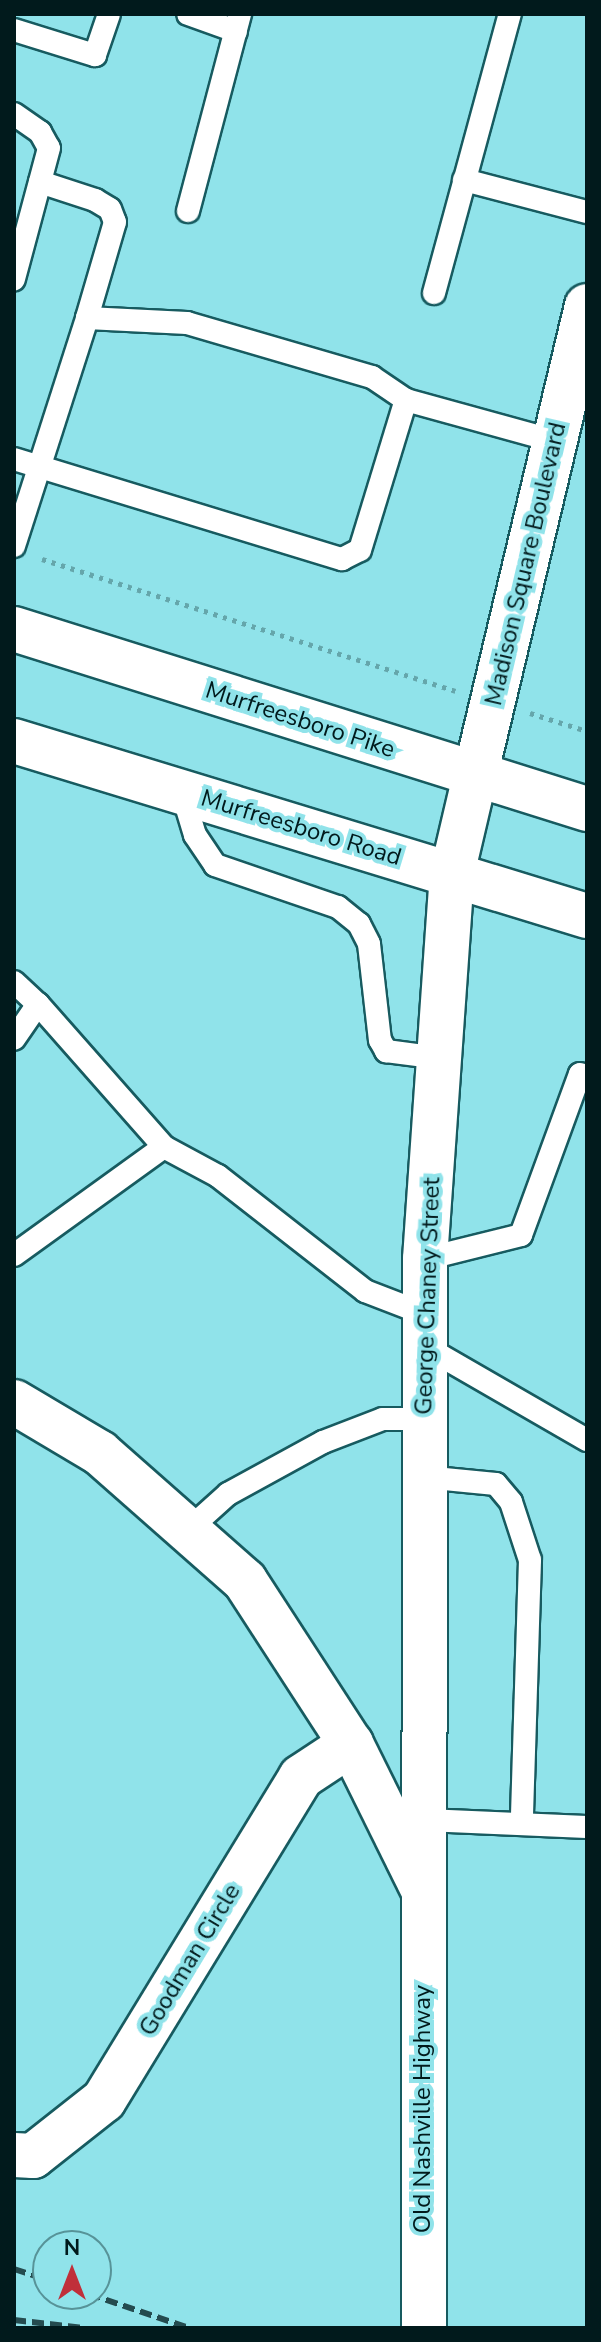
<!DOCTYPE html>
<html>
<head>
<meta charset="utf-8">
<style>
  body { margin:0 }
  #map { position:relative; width:601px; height:2342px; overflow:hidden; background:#90e3ea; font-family:"Nunito Sans",sans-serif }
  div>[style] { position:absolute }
  .path>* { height:5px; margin-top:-2.5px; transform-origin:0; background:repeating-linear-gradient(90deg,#65a6ab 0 4px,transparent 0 10px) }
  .roads { filter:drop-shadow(2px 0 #175b60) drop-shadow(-2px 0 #175b60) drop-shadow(0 2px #175b60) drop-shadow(0 -2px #175b60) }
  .lane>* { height:22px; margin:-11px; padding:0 11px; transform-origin:11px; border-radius:11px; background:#fff }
  .street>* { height:44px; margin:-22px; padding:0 22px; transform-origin:22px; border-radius:22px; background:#fff }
  .secondary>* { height:44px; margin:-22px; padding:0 22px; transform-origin:22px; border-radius:22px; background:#fff }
  .primary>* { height:44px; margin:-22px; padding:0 22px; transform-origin:22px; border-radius:22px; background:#fff }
  .rail>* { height:6px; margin-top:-3px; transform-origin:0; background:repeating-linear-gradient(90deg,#244b4f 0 12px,transparent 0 18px) }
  span { translate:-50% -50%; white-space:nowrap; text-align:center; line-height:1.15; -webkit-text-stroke:8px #90e3ea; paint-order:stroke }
  .street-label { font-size:24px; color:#011a1c }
  .frame { position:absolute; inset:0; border:16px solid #011a1c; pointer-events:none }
  .north { position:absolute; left:32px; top:2230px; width:80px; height:80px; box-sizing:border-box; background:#90e3ea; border:2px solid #579398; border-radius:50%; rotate:0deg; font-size:22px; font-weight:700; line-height:32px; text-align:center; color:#011a1c }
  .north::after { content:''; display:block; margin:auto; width:28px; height:36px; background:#c02f3a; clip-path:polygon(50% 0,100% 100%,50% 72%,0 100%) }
</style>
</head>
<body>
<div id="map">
  <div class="path">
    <div style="left:42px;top:559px;width:434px;rotate:17.7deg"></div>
    <div style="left:530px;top:713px;width:60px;rotate:17.5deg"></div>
  </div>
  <div class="roads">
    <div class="lane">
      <div style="left:188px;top:14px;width:51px;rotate:19.5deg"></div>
      <div style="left:14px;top:30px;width:85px;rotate:17.2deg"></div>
      <div style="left:95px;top:55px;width:43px;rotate:-71.1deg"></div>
      <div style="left:14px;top:114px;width:32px;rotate:35deg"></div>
      <div style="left:40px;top:132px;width:18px;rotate:61deg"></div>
      <div style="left:49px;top:148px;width:136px;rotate:105deg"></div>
      <div style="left:464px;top:180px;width:127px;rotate:14.6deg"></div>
      <div style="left:40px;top:182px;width:58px;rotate:18.1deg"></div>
      <div style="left:95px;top:200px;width:17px;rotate:31deg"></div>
      <div style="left:110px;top:209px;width:14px;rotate:69deg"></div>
      <div style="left:115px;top:222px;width:100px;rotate:106.3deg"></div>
      <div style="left:188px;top:211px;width:204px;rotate:-75.2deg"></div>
      <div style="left:434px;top:293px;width:289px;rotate:-74.8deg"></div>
      <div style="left:14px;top:459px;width:343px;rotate:17deg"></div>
      <div style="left:342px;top:559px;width:20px;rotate:-27deg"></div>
      <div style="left:360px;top:550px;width:157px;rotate:-73deg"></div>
      <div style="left:406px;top:400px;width:155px;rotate:15.4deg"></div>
      <div style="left:14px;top:546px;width:239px;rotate:-72.2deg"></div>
      <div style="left:87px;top:318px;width:100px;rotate:2.9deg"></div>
      <div style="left:187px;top:323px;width:193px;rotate:16.3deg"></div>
      <div style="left:372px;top:377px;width:41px;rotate:34.1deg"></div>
      <div style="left:182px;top:792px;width:45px;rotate:73.2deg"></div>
      <div style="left:195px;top:835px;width:36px;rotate:56deg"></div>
      <div style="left:215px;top:865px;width:130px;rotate:18.9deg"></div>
      <div style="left:338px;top:907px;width:27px;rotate:39deg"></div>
      <div style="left:359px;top:924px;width:22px;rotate:63deg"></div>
      <div style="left:369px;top:944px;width:97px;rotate:83.5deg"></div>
      <div style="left:380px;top:1040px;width:13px;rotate:61deg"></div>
      <div style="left:386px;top:1051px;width:53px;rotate:7.5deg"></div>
      <div style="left:14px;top:982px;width:33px;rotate:43deg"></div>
      <div style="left:38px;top:1004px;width:42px;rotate:124.4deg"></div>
      <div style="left:38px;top:1004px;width:191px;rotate:48.6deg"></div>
      <div style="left:14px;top:1255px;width:185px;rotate:-35.8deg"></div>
      <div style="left:164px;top:1147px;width:61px;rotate:28.2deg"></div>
      <div style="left:218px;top:1176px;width:187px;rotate:38deg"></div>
      <div style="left:365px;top:1291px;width:64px;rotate:21deg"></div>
      <div style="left:425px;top:1259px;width:99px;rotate:-14deg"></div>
      <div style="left:521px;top:1235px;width:171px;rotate:-69.9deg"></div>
      <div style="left:580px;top:1074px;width:7px;rotate:16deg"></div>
      <div style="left:424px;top:1346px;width:188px;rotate:30deg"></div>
      <div style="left:424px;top:1477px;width:72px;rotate:5.6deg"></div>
      <div style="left:496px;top:1484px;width:23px;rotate:50deg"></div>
      <div style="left:511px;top:1502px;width:61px;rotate:71.9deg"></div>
      <div style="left:530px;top:1560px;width:261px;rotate:91.8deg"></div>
      <div style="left:188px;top:1530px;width:54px;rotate:-42deg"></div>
      <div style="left:228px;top:1494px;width:108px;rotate:-28.7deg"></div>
      <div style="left:323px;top:1442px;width:64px;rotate:-21deg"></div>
      <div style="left:383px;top:1419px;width:41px"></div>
      <div style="left:425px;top:1820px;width:162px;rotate:2.5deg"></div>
    </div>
    <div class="street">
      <div style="left:475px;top:776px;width:483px;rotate:-76.6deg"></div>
      <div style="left:14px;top:1402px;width:100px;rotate:30.7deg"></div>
      <div style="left:100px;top:1453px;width:193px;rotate:41.4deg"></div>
      <div style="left:245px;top:1581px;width:194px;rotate:57deg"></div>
      <div style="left:351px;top:1744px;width:163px;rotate:63.7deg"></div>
      <div style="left:14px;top:2155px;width:19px;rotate:3deg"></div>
      <div style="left:33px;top:2156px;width:90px;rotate:-38.3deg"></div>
      <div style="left:104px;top:2100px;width:378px;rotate:-58.6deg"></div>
      <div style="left:301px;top:1777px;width:60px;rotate:-33.4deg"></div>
    </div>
    <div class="secondary">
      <div style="left:424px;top:2328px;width:1069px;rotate:-89.95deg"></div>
      <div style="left:425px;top:1259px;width:386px;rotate:-86deg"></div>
      <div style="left:452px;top:874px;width:101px;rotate:-76.8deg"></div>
    </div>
    <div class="primary">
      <div style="left:14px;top:629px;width:601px;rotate:17.44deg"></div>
      <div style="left:14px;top:741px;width:599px;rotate:16.98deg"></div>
    </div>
  </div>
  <div class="rail">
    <div style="left:14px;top:2269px;width:36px;rotate:18deg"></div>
    <div style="left:89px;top:2294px;width:106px;rotate:18.8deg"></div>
    <div style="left:14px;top:2320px;width:70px;rotate:6.5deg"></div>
  </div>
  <div class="street-label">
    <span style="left:526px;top:564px;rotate:-77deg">Madison Square Boulevard</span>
    <span style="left:300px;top:720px;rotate:18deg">Murfreesboro Pike</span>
    <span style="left:301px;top:828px;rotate:17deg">Murfreesboro Road</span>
    <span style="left:428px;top:1296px;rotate:-88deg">George Chaney Street</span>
    <span style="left:190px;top:1960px;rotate:-59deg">Goodman Circle</span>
    <span style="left:423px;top:2109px;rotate:-90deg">Old Nashville Highway</span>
  </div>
  <div class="frame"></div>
  <div class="north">N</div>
</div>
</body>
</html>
